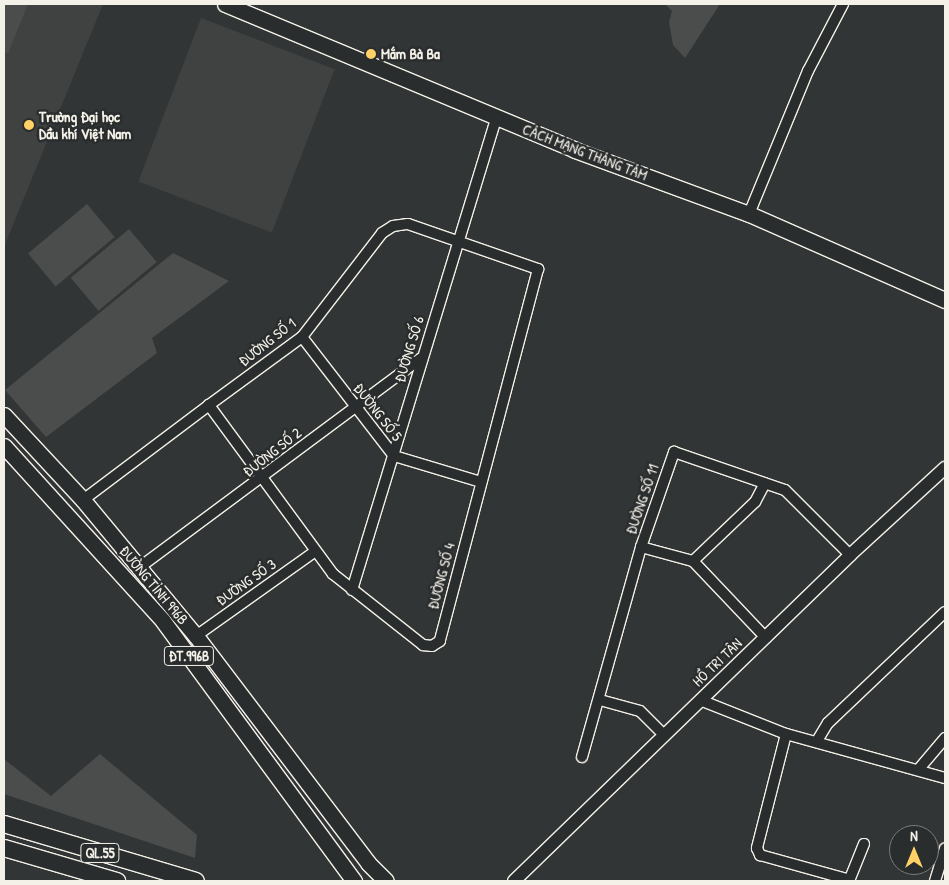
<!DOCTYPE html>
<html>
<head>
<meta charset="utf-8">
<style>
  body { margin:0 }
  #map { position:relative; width:949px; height:885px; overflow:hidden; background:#323535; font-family:"Patrick Hand",sans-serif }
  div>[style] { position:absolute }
  .built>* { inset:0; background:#404242; transform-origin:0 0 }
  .green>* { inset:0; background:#4b4d4c; transform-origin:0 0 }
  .roads { filter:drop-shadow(1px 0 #f4f1e8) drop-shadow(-1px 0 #f4f1e8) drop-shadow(0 1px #f4f1e8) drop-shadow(0 -1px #f4f1e8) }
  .minor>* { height:10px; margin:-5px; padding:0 5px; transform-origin:5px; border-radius:5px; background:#2a2d2e }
  .tertiary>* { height:12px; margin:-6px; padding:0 6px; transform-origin:6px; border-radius:6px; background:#2a2d2e }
  .primary>* { height:15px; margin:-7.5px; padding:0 7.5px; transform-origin:7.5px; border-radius:7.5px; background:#2a2d2e }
  .trunk>* { height:16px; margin:-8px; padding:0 8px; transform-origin:8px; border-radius:8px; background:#2a2d2e }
  .dots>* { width:14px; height:14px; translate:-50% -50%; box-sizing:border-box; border:2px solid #2a2d2e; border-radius:50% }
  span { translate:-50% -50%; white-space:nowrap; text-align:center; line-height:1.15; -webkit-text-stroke:5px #2a2d2e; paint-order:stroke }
  .shield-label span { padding:1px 4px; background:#2a2d2e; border:1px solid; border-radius:4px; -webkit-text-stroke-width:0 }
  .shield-label { font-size:14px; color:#f4f1e8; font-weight:700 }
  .poi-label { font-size:15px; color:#f4f1e8; font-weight:700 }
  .left { translate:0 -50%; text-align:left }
  .street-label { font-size:15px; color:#f4f1e8 }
  .frame { position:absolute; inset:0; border:5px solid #f4f1e8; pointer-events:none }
  .north { position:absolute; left:889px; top:825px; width:50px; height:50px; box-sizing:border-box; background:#2a2d2e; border:1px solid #7b7b78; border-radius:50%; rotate:0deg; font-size:14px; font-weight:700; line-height:20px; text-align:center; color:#f4f1e8 }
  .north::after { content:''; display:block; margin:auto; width:18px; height:22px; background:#ffd166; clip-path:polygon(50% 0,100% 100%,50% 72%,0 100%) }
</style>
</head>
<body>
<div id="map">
  <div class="built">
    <div style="clip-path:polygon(4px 4px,103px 4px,4px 247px)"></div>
    <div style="left:201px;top:18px;width:143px;height:175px;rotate:21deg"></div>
  </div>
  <div class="green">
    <div style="clip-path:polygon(4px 4px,28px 4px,8px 53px,4px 52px)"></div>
    <div style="clip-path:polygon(665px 4px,720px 4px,685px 58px,673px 45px,669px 22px,672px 11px)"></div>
    <div style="left:87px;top:204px;width:43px;height:77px;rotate:50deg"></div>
    <div style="left:129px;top:229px;width:43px;height:76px;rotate:50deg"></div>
    <div style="clip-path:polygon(173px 253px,229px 281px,152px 338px,157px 353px,46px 437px,5px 390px)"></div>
    <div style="clip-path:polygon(100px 754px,197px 835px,195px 858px,4px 794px,4px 759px,51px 796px)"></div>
  </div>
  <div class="roads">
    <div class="minor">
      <div style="left:749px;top:214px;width:155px;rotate:-67.6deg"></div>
      <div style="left:808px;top:71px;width:76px;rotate:-62.4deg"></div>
      <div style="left:302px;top:337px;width:150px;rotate:52.3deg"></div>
      <div style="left:394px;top:456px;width:91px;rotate:16.6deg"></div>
      <div style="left:83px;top:500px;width:158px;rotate:-37deg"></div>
      <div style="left:209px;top:405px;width:115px;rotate:-36.2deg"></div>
      <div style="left:302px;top:337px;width:131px;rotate:-52.4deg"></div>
      <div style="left:382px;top:233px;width:13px;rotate:-32deg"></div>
      <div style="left:393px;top:226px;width:15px;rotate:-8deg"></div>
      <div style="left:408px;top:224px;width:138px;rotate:19.1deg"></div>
      <div style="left:538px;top:269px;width:385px;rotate:104.8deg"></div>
      <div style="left:440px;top:641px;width:9px;rotate:148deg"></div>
      <div style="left:432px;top:646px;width:9px;rotate:-174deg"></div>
      <div style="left:423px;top:645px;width:115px;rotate:-141.7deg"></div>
      <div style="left:333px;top:574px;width:210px;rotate:-126.3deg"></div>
      <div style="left:641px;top:547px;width:54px;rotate:15.1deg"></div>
      <div style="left:693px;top:561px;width:106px;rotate:46.5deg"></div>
      <div style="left:693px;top:561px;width:86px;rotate:-43.6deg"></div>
      <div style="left:755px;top:502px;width:21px;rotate:-62deg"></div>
      <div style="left:140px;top:567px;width:350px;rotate:-36.6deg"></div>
      <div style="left:352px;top:590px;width:496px;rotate:-73deg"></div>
      <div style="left:196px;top:636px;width:145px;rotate:-35.4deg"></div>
      <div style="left:600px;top:700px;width:41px;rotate:15.4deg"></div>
      <div style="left:640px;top:711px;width:34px;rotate:45deg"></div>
      <div style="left:700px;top:700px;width:92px;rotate:21.6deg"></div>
      <div style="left:786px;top:734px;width:165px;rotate:15.5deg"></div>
      <div style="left:786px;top:734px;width:118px;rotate:104.3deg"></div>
      <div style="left:757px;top:848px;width:8px;rotate:67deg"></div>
      <div style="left:760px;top:855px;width:93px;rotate:15.5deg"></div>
      <div style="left:817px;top:741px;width:21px;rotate:-59deg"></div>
      <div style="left:828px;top:723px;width:161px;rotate:-43.5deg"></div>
      <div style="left:582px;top:757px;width:218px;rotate:-74.3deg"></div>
      <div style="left:641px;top:547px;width:101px;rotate:-70.8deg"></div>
      <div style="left:674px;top:452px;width:117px;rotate:18.9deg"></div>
      <div style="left:785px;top:490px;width:92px;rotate:45deg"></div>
      <div style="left:918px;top:770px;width:42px;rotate:-49.8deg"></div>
      <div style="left:849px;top:881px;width:40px;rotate:-68deg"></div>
      <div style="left:935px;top:881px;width:34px;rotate:-73deg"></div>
    </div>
    <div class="tertiary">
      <div style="left:514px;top:881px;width:468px;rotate:-44.1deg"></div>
      <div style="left:850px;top:555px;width:129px;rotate:-42.5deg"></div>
    </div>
    <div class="primary">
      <div style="left:225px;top:4px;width:379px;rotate:22.6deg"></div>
      <div style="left:575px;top:150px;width:185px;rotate:20.2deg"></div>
      <div style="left:749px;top:214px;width:214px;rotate:23.7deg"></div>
      <div style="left:4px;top:415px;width:116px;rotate:47.1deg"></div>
      <div style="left:83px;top:500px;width:177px;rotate:50.3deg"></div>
      <div style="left:196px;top:636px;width:285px;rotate:52.8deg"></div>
      <div style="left:368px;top:863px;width:25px;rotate:45deg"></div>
      <div style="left:4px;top:446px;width:236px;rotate:47.7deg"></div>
      <div style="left:163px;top:621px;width:323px;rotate:53.7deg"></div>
    </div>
    <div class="trunk">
      <div style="left:4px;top:824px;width:200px;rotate:16.5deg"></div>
      <div style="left:4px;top:848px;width:118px;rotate:16.3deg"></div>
    </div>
  </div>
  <div class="dots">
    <div style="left:371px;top:54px;background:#ffd166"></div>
    <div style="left:29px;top:125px;background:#ffd166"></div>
  </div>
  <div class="shield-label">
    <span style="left:189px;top:656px">ĐT.996B</span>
    <span style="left:100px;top:853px">QL.55</span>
  </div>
  <div class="poi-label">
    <span class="left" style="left:381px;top:54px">Mắm Bà Ba</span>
    <span class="left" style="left:39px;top:125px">Trường Đại học<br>Dầu khí Việt Nam</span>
  </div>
  <div class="street-label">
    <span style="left:585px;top:152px;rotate:21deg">CÁCH MẠNG THÁNG TÁM</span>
    <span style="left:267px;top:342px;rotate:-38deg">ĐƯỜNG SỐ 1</span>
    <span style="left:409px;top:349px;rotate:-73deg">ĐƯỜNG SỐ 6</span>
    <span style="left:378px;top:412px;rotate:52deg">ĐƯỜNG SỐ 5</span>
    <span style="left:272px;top:452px;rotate:-38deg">ĐƯỜNG SỐ 2</span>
    <span style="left:642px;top:499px;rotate:-71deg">ĐƯỜNG SỐ 11</span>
    <span style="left:441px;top:576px;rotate:-75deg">ĐƯỜNG SỐ 4</span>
    <span style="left:246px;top:582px;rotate:-35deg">ĐƯỜNG SỐ 3</span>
    <span style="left:154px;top:585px;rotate:50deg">ĐƯỜNG TỈNH 996B</span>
    <span style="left:717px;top:662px;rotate:-44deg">HỒ TRI TÂN</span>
  </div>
  <div class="frame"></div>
  <div class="north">N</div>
</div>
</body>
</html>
